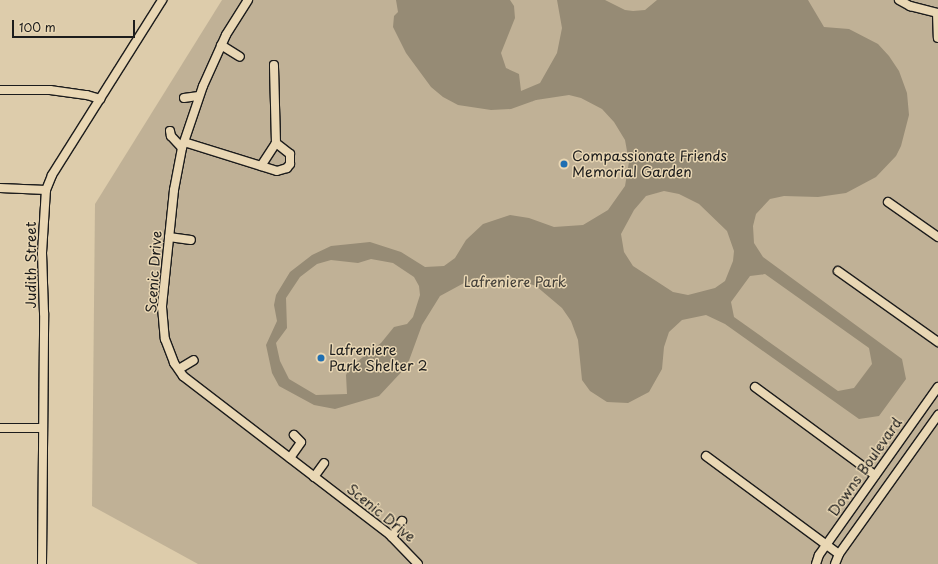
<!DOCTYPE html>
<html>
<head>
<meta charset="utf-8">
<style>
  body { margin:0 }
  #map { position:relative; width:938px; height:564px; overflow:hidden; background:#ddccab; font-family:"Playpen Sans",sans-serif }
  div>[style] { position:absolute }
  .green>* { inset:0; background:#c0b196 }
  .water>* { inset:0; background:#968b75 }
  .roads { filter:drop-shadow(1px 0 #1c1c1c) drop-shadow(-1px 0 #1c1c1c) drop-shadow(0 1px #1c1c1c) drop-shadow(0 -1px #1c1c1c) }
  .minor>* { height:8px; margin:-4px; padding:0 4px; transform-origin:4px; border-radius:4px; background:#e9d7b4 }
  .dots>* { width:11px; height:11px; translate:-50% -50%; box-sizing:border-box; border:2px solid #e9d7b4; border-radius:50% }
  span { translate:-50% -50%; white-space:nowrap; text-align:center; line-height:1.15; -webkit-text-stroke:3px #e9d7b4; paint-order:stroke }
  .poi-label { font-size:14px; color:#1c1c1c }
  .left { translate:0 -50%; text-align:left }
  .street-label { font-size:14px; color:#1c1c1c }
  .park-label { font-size:14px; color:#45413a }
  .scale { position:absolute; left:12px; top:20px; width:123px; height:18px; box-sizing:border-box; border:2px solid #1c1c1c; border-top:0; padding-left:5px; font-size:12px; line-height:14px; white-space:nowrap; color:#1c1c1c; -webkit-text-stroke:3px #e9d7b4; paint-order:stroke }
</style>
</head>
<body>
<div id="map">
  <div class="green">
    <div style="clip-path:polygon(222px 0,938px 0,938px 564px,198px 564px,92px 506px,95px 204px)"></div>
  </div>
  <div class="water">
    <div style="clip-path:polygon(evenodd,396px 0,510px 0,514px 6px,515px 18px,501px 53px,506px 68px,519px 74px,521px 91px,540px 83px,557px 53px,562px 28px,557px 0,605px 0,625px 10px,633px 11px,645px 10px,657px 0,808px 0,824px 27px,849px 29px,878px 44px,889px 56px,899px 71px,907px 93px,909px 115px,901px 146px,896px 156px,876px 177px,846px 193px,818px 197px,784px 196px,770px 199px,756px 214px,753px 226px,754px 243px,763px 257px,902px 359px,906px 379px,879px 416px,859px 419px,725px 324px,706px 315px,682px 320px,669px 332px,664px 347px,662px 369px,649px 392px,628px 403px,607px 402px,590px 391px,582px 380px,578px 340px,571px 321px,562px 308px,536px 286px,510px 277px,487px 278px,464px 283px,440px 296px,422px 325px,407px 366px,379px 396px,335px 409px,314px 405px,279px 386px,272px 373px,266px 345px,277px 321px,274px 305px,276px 295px,290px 272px,312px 255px,331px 246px,370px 242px,401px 252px,425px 267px,444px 266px,455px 258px,466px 240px,483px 224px,510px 215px,529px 218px,554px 227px,583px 225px,608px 210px,625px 186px,629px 162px,625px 140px,614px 122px,602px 109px,581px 98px,569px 95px,536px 100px,511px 109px,491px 110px,458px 105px,443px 97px,431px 87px,406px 53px,393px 27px,394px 16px,398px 12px,396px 0,664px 191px,679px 194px,699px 204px,727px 231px,734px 251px,733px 261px,725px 281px,715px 288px,688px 295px,673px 292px,633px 266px,624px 252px,621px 234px,634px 210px,646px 196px,664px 191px,396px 0,371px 259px,393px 263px,414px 277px,419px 286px,420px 295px,413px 317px,407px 324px,394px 327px,381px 343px,349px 368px,346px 375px,347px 394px,316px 395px,289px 379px,280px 361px,276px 343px,287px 328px,286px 298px,300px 277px,317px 264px,331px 260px,358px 263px,371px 259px,396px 0,765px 274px,869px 348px,872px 364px,854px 388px,838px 391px,734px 317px,731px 302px,750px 276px,765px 274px)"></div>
  </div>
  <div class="roads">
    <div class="minor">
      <div style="left:248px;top:0;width:41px;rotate:122.2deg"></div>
      <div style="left:226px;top:35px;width:56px;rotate:114.3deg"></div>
      <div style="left:203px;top:86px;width:65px;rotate:108.7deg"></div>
      <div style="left:182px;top:148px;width:43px;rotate:100.8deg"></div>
      <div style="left:174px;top:190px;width:118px;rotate:95.9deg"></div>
      <div style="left:162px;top:307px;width:32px;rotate:85deg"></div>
      <div style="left:165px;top:339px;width:26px;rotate:69deg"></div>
      <div style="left:174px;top:363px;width:16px;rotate:55deg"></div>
      <div style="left:183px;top:376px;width:261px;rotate:37.5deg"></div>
      <div style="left:390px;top:535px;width:40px;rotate:46deg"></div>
      <div style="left:899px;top:0;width:13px;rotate:29deg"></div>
      <div style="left:910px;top:6px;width:29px;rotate:14deg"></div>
      <div style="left:937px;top:13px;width:25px;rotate:88deg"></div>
      <div style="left:221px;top:45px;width:22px;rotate:32deg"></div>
      <div style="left:0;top:90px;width:50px"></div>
      <div style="left:50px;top:90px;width:37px;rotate:8deg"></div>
      <div style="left:87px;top:95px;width:14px;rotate:17deg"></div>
      <div style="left:184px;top:98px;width:15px;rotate:-8deg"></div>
      <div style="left:170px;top:131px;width:5px;rotate:79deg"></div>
      <div style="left:171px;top:136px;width:16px;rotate:47deg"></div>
      <div style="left:184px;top:142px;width:97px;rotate:17.3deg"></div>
      <div style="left:277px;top:171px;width:10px;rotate:-17deg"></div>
      <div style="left:287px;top:168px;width:5px;rotate:-53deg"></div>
      <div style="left:290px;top:164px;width:10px;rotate:-90deg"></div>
      <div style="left:290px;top:154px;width:18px;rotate:-142deg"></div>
      <div style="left:276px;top:143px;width:78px;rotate:-91.5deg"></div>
      <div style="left:261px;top:166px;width:27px;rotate:-57deg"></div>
      <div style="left:0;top:188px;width:46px;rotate:2.5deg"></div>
      <div style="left:888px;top:202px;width:61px;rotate:35deg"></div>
      <div style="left:169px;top:237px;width:22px;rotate:8deg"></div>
      <div style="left:838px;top:271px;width:123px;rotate:35.4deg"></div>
      <div style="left:179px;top:369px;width:17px;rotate:-31deg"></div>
      <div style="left:755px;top:387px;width:149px;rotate:36.3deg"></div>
      <div style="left:0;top:428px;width:43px"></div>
      <div style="left:706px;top:456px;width:165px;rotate:36.4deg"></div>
      <div style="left:290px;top:458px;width:19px;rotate:-55deg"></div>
      <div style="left:301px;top:442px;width:10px;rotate:-135deg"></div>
      <div style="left:314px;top:477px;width:17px;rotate:-54deg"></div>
      <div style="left:392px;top:537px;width:19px;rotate:-58deg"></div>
      <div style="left:42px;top:564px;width:251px;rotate:-89.5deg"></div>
      <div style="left:44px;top:313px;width:60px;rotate:-91.9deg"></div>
      <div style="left:42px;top:253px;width:63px;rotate:-86.4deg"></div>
      <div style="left:46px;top:190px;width:16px;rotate:-68deg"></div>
      <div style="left:52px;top:175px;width:207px;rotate:-57.8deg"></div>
      <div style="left:816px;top:564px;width:9px;rotate:-72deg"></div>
      <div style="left:819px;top:555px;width:206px;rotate:-54.7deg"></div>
      <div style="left:835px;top:564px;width:11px;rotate:-68deg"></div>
      <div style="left:839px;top:554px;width:171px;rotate:-54.5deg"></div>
    </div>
  </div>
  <div class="dots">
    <div style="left:564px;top:164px;background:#1f6fb2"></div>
    <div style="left:321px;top:358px;background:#1f6fb2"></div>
  </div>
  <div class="poi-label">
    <span class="left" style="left:572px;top:164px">Compassionate Friends<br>Memorial Garden</span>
    <span class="left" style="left:329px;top:358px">Lafreniere<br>Park Shelter 2</span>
  </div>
  <div class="street-label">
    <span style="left:31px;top:265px;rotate:-90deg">Judith Street</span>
    <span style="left:154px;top:272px;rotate:-86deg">Scenic Drive</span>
    <span style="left:865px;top:467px;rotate:-55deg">Downs Boulevard</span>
    <span style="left:381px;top:513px;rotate:39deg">Scenic Drive</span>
  </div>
  <div class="park-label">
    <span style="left:515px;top:282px">Lafreniere Park</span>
  </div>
  <div class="scale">100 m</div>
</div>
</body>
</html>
